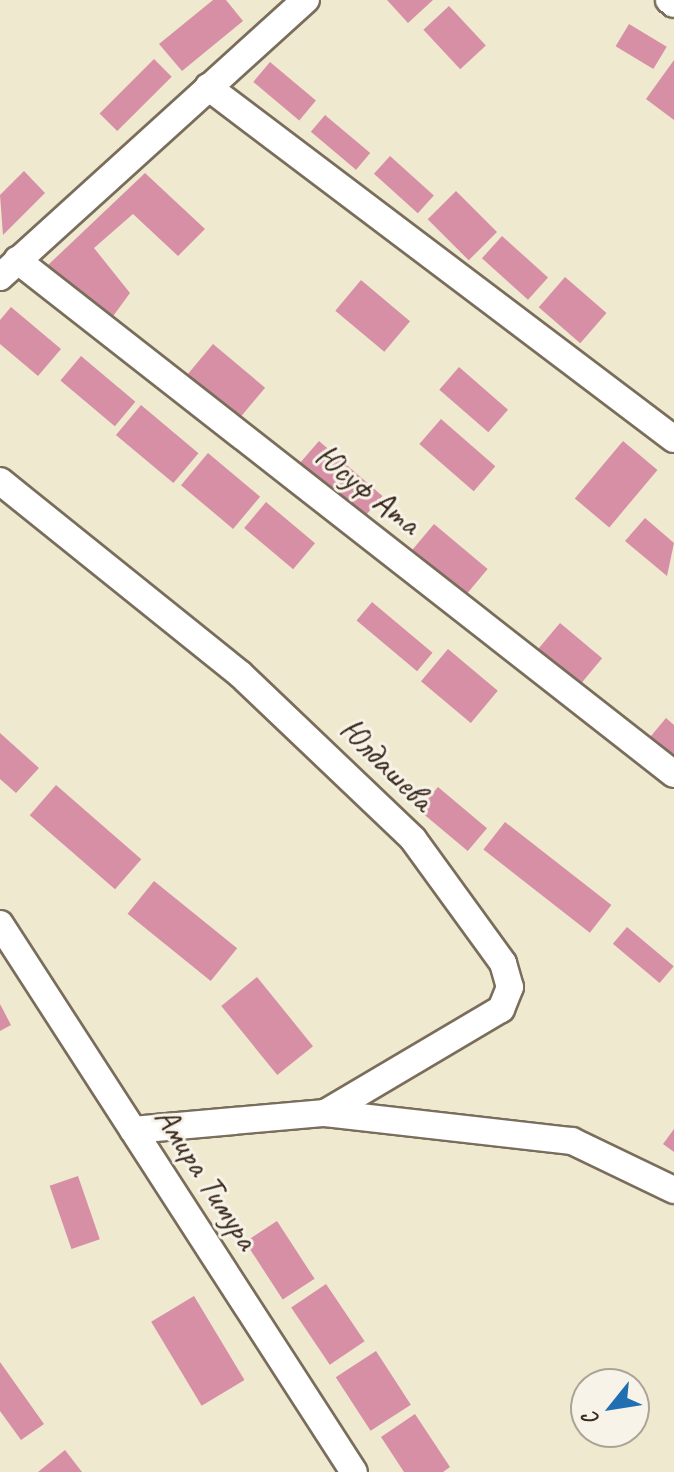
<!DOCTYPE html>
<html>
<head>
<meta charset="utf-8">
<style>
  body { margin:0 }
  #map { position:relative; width:674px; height:1472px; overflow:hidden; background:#efe9d0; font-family:Caveat,sans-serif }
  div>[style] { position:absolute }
  .building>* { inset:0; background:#d78fa6; transform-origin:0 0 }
  .roads { filter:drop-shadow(2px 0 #7a6d5c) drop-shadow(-2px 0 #7a6d5c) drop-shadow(0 2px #7a6d5c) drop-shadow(0 -2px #7a6d5c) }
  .minor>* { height:26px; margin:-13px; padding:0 13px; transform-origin:13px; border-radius:13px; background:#fff }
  span { translate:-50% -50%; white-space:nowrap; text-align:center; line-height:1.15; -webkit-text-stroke:6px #f7f3e8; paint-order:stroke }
  .street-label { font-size:34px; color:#3b2a1e }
  .north { position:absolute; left:570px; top:1368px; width:80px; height:80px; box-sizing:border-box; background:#f7f3e8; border:2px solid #aca397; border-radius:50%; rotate:240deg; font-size:22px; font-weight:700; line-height:32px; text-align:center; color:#3b2a1e }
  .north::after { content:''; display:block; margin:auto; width:28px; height:36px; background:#1f6fb2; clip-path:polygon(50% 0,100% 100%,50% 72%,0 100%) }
</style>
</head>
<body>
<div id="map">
  <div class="building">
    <div style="clip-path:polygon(213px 0,226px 0,243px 21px,182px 71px,159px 44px)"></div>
    <div style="clip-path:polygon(387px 0,433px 0,408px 23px)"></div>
    <div style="left:449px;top:6px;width:54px;height:35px;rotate:47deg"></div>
    <div style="left:629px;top:24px;width:44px;height:26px;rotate:31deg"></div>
    <div style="left:154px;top:59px;width:25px;height:77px;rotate:45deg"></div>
    <div style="clip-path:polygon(674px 60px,674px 120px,646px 99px)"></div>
    <div style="left:270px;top:62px;width:60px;height:26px;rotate:40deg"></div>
    <div style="left:325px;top:115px;width:59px;height:22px;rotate:40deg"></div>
    <div style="left:390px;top:156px;width:59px;height:24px;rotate:42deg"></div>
    <div style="clip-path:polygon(24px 171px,45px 193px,3px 235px,0 195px)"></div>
    <div style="clip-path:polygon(145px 173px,205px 229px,178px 256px,133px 214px,94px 248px,130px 293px,111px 319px,47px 266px)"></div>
    <div style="left:456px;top:191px;width:58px;height:40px;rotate:45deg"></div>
    <div style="left:502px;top:236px;width:62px;height:30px;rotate:42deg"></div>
    <div style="left:565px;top:277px;width:55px;height:40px;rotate:41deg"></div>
    <div style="left:361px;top:280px;width:64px;height:40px;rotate:40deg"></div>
    <div style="clip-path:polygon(11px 307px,61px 349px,38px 376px,0 344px,0 320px)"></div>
    <div style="left:213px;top:344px;width:68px;height:42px;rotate:40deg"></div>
    <div style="left:81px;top:356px;width:71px;height:32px;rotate:40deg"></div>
    <div style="left:459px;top:367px;width:65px;height:30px;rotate:41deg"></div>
    <div style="left:141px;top:405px;width:75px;height:39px;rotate:40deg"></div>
    <div style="left:441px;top:419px;width:72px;height:33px;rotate:41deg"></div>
    <div style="left:319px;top:441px;width:84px;height:34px;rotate:41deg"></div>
    <div style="left:623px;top:441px;width:45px;height:75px;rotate:40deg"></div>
    <div style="left:208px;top:453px;width:68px;height:42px;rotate:40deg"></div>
    <div style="left:266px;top:502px;width:64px;height:34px;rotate:40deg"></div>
    <div style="clip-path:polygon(645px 518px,674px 543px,667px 576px,625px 541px)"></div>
    <div style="left:434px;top:524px;width:70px;height:45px;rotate:40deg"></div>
    <div style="left:372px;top:602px;width:79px;height:24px;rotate:40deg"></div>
    <div style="left:560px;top:623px;width:55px;height:35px;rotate:40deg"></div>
    <div style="left:448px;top:649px;width:65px;height:42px;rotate:40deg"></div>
    <div style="clip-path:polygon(666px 718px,674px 725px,674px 766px,646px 742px)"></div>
    <div style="clip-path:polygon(0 733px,39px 768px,16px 793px,0 779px)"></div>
    <div style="left:56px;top:785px;width:113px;height:40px;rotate:41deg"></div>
    <div style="left:438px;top:787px;width:64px;height:30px;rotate:40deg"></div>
    <div style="left:505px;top:822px;width:135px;height:35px;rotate:38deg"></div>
    <div style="left:154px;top:881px;width:107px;height:42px;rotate:39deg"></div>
    <div style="left:627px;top:927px;width:61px;height:22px;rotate:40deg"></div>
    <div style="left:257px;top:977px;width:89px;height:46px;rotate:51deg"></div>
    <div style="clip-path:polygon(0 1004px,11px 1025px,0 1031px)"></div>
    <div style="clip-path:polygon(674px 1129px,674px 1152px,663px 1144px)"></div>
    <div style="left:78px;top:1176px;width:67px;height:30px;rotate:71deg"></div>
    <div style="left:277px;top:1221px;width:69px;height:38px;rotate:57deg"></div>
    <div style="left:326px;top:1284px;width:69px;height:42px;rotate:56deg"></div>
    <div style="left:194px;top:1296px;width:98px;height:50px;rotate:59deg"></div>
    <div style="left:376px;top:1351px;width:64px;height:48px;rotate:57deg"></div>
    <div style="clip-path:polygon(0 1362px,44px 1424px,21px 1440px,0 1411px)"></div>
    <div style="clip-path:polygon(415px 1414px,450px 1467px,443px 1472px,404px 1472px,381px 1437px)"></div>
    <div style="clip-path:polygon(65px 1450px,82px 1472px,38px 1472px)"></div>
  </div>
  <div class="roads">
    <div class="minor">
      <div style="left:669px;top:0;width:6px;rotate:39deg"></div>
      <div style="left:208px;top:87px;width:584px;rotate:37.07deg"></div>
      <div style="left:17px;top:260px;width:834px;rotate:38.04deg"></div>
      <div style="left:0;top:277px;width:413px;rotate:-42.2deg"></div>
      <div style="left:0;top:481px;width:308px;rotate:38.8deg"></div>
      <div style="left:240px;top:674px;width:239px;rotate:43.6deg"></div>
      <div style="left:413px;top:839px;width:153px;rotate:54deg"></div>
      <div style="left:503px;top:963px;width:25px;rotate:74deg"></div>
      <div style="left:510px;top:987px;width:24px;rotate:112deg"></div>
      <div style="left:501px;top:1009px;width:204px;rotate:149.4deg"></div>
      <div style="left:0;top:924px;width:652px;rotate:57.14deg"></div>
      <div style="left:133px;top:1130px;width:193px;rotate:-5.1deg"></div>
      <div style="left:325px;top:1113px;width:249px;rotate:6.5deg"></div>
      <div style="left:572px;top:1141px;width:113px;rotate:25.7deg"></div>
    </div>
  </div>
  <div class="street-label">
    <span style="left:368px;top:489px;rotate:38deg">Юсуф Ата</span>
    <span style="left:387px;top:764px;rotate:44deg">Юлдашева</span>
    <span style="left:207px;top:1178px;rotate:57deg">Амира Тимура</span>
  </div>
  <div class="north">С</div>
</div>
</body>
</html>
